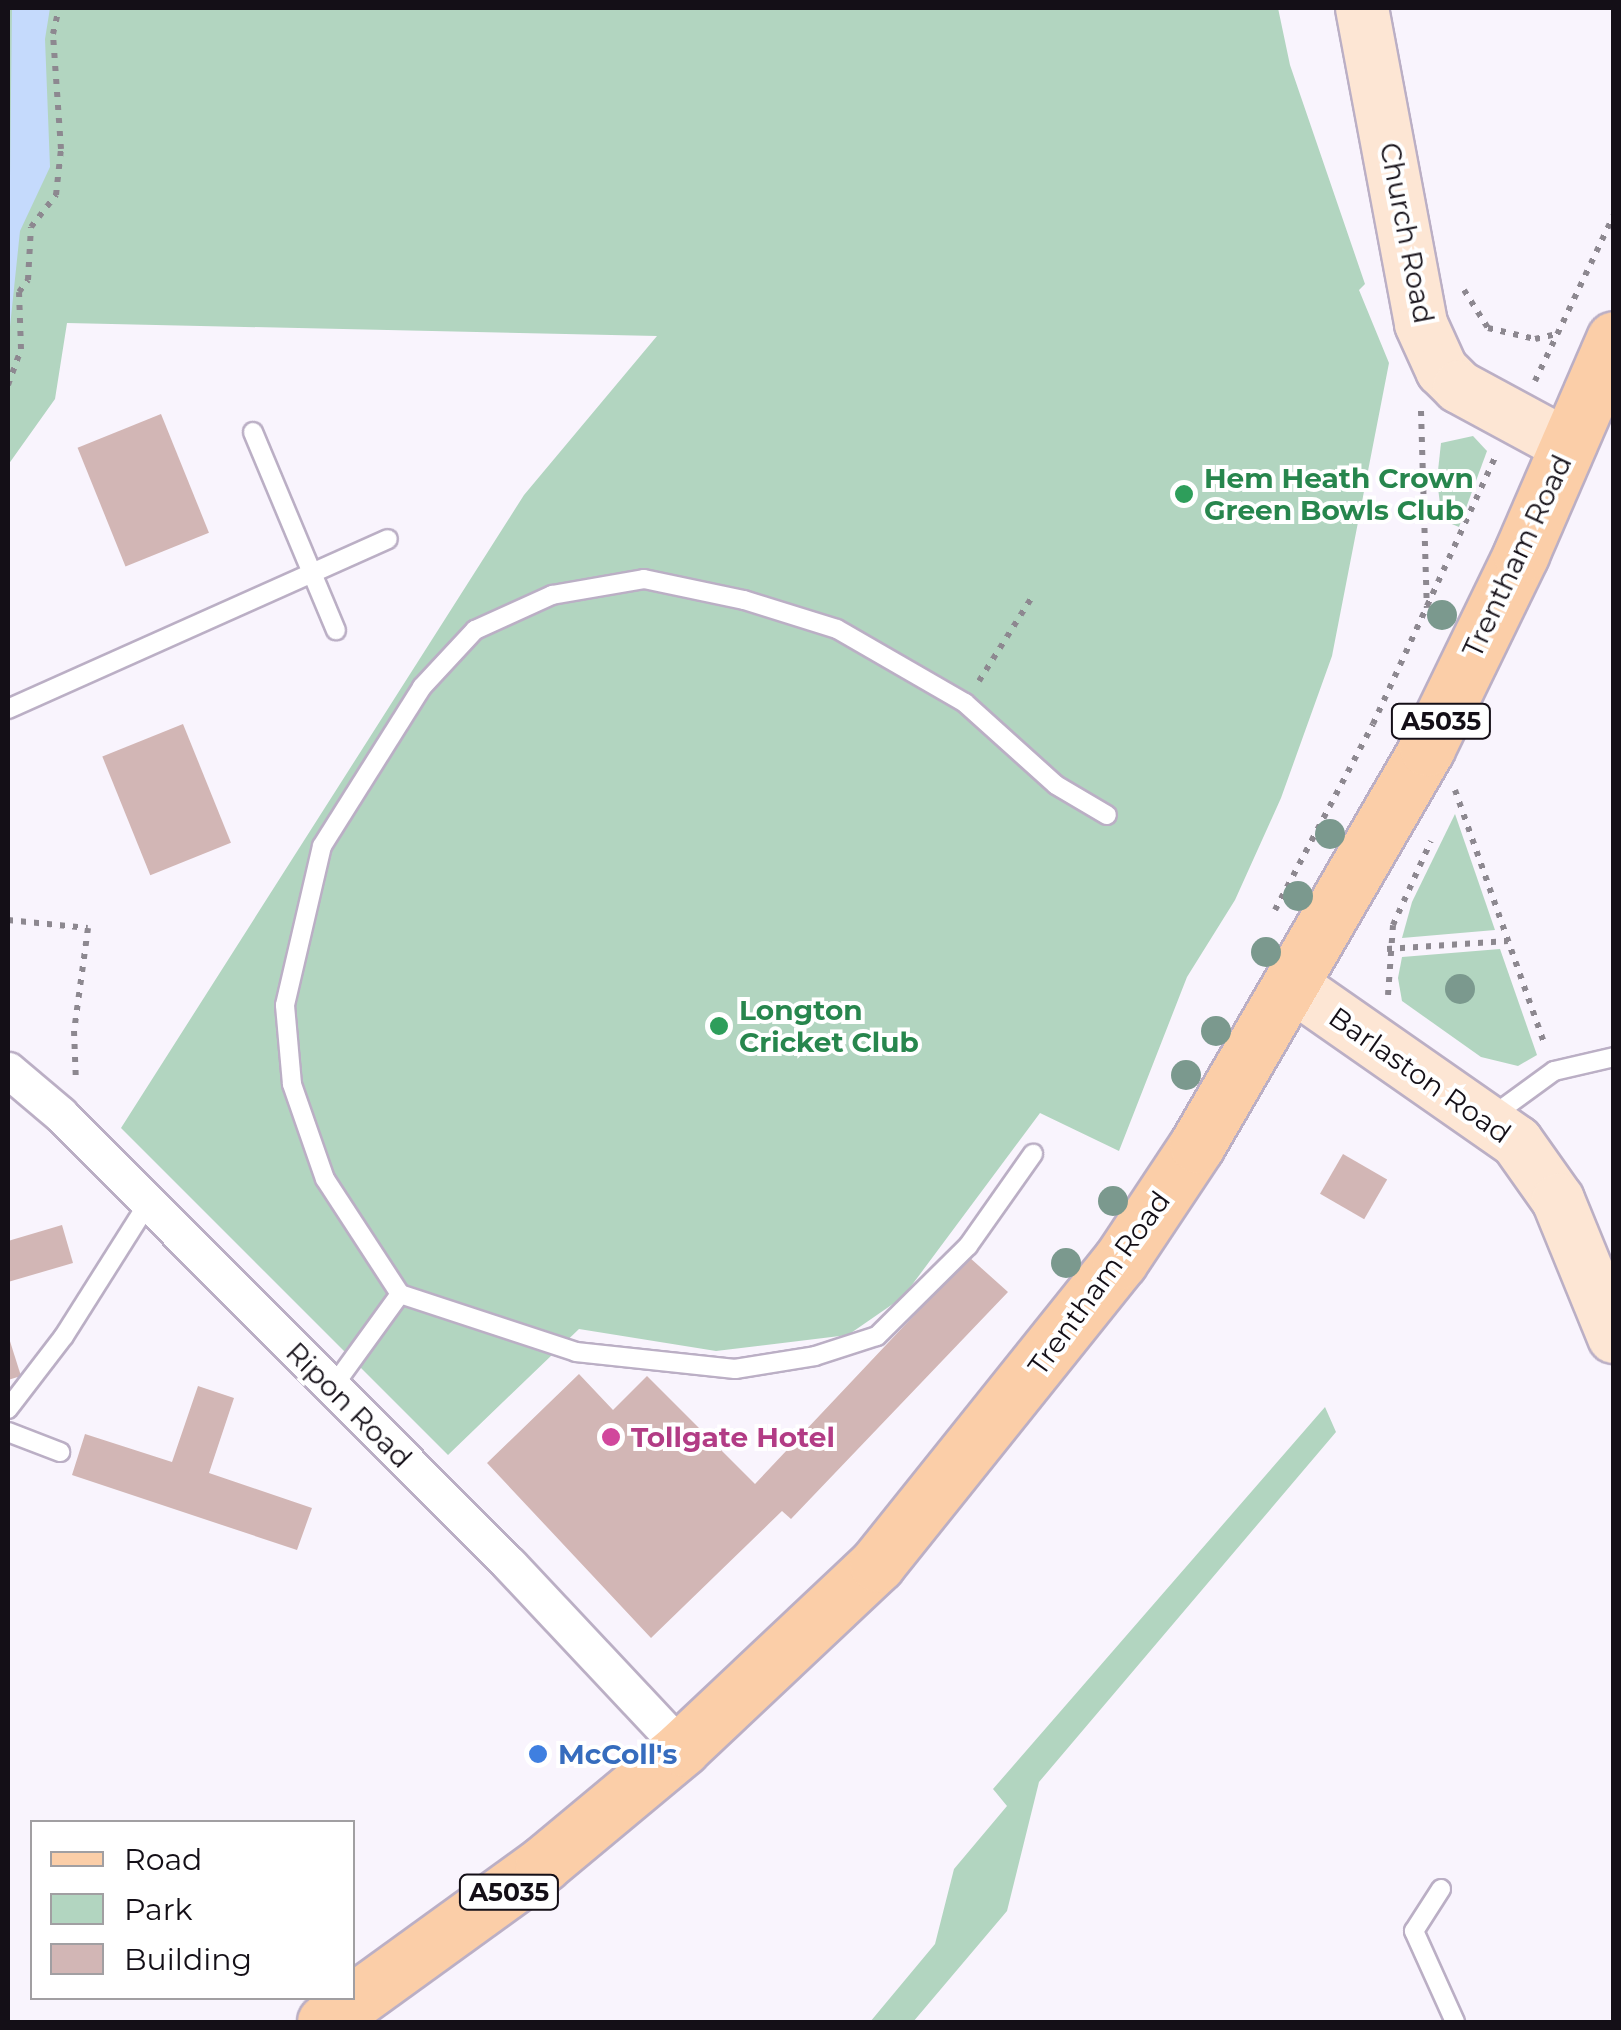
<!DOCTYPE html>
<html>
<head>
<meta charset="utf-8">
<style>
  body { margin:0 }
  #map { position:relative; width:1621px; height:2030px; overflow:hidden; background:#f9f4fd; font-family:Montserrat,sans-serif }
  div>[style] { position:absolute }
  .green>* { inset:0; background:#b2d5c0 }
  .water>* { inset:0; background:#c5dafc }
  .building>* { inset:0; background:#d2b6b5; transform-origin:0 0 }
  .path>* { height:6px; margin-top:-3px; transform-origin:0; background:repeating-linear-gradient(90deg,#8d8890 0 5px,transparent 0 13px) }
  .roads { filter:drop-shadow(2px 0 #bbafc5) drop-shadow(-2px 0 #bbafc5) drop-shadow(0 2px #bbafc5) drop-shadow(0 -2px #bbafc5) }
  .lane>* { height:18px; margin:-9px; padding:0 9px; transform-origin:9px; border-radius:9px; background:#fff }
  .street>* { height:35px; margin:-17.5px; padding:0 17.5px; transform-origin:17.5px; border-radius:17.5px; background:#fff }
  .secondary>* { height:52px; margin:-26px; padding:0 26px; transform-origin:26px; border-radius:26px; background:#fde6d4 }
  .primary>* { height:55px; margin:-27.5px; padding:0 27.5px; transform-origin:27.5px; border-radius:27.5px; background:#fbcea8 }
  .trees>* { width:30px; height:30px; margin:-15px; border-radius:50%; background:#7b998e }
  .dots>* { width:28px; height:28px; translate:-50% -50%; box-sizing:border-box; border:5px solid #fff; border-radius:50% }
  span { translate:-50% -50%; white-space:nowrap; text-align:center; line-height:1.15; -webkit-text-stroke:8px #fff; paint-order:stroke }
  .shield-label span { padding:2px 8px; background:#fff; border:2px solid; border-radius:8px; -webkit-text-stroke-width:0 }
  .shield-label { font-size:25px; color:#140f17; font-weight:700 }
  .street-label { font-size:28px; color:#140f17 }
  .leisure-label { font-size:28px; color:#27864d; font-weight:700 }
  .left { translate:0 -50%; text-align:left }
  .hotel-label { font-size:28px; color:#b23c85; font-weight:700 }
  .shop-label { font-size:28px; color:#366cbe; font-weight:700 }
  .frame { position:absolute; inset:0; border:10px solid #140f17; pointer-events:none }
  .legend { position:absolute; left:30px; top:1820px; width:325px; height:180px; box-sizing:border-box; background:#fff; border:2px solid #a19fa2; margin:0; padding:12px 18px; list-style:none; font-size:30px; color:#140f17 }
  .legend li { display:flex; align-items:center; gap:20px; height:50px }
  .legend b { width:50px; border:2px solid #a19fa2 }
</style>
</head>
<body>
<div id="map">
  <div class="green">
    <div style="clip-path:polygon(8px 8px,1278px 8px,1290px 65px,1365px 284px,1359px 290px,1389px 363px,1332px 656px,1281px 798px,1235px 900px,1187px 977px,1119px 1151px,1040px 1113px,903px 1297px,848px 1335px,716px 1351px,579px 1329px,448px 1455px,121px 1128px,524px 495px,657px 336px,67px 323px,55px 399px,8px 465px)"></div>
    <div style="clip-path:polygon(1473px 436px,1487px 451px,1459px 527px,1442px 520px,1437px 480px,1441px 443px)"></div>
    <div style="clip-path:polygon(1455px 814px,1495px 930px,1402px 938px,1412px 902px)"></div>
    <div style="clip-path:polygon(1500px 949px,1537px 1055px,1518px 1066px,1481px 1057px,1402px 1001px,1398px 978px,1402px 957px)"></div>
    <div style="clip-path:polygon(1325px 1407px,1336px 1432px,1039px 1782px,1007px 1911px,913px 2022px,870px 2022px,935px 1944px,954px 1869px,1007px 1806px,993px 1789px)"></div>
  </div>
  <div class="water">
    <div style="clip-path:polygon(12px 8px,50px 8px,45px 39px,50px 167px,20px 231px,8px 346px)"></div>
  </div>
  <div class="building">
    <div style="left:161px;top:414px;width:128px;height:90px;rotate:68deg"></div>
    <div style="left:183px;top:724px;width:128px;height:87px;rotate:68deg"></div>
    <div style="left:1343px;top:1154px;width:51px;height:46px;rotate:30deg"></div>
    <div style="clip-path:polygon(62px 1225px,73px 1263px,8px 1282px,8px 1241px)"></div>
    <div style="clip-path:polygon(969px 1257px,1008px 1292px,791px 1519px,782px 1511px,651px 1638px,487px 1463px,579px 1374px,613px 1410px,647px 1376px,755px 1484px)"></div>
    <div style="clip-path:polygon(8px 1335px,21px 1376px,8px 1380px)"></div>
    <div style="clip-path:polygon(198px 1386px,234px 1398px,209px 1473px,312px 1508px,297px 1550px,72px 1475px,85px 1434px,172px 1462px)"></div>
  </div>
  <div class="path">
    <div style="left:1464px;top:290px;width:45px;rotate:57.7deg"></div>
    <div style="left:1488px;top:328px;width:48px;rotate:13.2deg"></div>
    <div style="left:1535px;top:339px;width:26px;rotate:-13deg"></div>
    <div style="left:1535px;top:381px;width:184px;rotate:-64.6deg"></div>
    <div style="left:8px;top:385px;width:38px;rotate:-70deg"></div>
    <div style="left:21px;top:349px;width:57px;rotate:-92deg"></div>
    <div style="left:19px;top:292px;width:15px;rotate:-53deg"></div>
    <div style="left:28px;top:280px;width:53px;rotate:-86.8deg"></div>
    <div style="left:31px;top:227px;width:41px;rotate:-52deg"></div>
    <div style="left:56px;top:195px;width:46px;rotate:-83.8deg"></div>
    <div style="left:61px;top:149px;width:115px;rotate:-94deg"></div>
    <div style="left:53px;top:34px;width:27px;rotate:-77deg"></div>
    <div style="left:1421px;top:411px;width:197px;rotate:88.3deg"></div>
    <div style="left:979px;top:681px;width:103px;rotate:-57.7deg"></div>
    <div style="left:1455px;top:790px;width:271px;rotate:70.6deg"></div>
    <div style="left:1275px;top:910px;width:210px;rotate:-62.2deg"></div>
    <div style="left:1373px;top:724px;width:293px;rotate:-65.4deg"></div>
    <div style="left:8px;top:920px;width:80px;rotate:5.7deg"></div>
    <div style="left:88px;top:928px;width:104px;rotate:97.7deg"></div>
    <div style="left:74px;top:1031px;width:51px;rotate:87.8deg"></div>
    <div style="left:1387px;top:949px;width:121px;rotate:-3.8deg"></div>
    <div style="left:1388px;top:995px;width:70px;rotate:-85.9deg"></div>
    <div style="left:1393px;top:925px;width:92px;rotate:-65.7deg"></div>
  </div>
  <div class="roads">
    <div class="lane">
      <div style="left:253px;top:432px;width:215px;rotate:67.3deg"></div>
      <div style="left:8px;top:709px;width:416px;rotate:-24.1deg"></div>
      <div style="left:1491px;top:1117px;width:78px;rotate:-36.1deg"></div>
      <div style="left:1554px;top:1071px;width:62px;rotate:-13.1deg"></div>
      <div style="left:400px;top:1294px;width:185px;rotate:18.2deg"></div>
      <div style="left:576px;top:1352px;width:160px;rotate:6.1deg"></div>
      <div style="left:735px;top:1369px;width:81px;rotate:-9.2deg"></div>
      <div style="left:815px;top:1356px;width:65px;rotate:-17.9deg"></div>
      <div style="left:877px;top:1336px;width:128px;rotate:-44.7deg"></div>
      <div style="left:968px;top:1246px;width:113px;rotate:-54.8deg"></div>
      <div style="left:332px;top:1388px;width:116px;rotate:-54.1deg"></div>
      <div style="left:400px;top:1294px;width:137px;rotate:-123.1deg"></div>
      <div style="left:325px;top:1179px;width:101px;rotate:-109.2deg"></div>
      <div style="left:292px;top:1084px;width:79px;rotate:-95.1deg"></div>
      <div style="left:285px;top:1005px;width:163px;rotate:-76.9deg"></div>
      <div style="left:322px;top:846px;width:188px;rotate:-57.8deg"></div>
      <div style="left:422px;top:687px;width:78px;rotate:-47.1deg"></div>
      <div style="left:475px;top:630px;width:85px;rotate:-24.4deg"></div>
      <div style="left:552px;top:595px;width:93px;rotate:-9.9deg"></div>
      <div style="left:644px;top:579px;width:102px;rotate:11.9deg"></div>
      <div style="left:744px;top:600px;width:97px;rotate:17.3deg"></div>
      <div style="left:837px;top:629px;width:148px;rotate:30deg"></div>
      <div style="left:965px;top:703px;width:122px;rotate:42deg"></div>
      <div style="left:1056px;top:785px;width:59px;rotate:30.5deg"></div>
      <div style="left:8px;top:1409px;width:92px;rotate:-52.5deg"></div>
      <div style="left:64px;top:1336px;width:157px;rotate:-57.7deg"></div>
      <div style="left:8px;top:1432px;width:56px;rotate:21deg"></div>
      <div style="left:1441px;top:1889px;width:50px;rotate:122.7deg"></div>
      <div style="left:1414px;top:1931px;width:100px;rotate:65.7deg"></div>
    </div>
    <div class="street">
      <div style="left:8px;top:1070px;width:68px;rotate:40.2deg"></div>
      <div style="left:60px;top:1114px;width:637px;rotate:45.06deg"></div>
      <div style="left:510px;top:1565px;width:251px;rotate:46.8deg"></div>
    </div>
    <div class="secondary">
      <div style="left:1362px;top:8px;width:321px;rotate:79.4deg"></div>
      <div style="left:1421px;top:324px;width:51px;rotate:65.5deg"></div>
      <div style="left:1442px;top:370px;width:24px;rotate:45deg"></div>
      <div style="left:1459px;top:387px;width:124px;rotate:28.4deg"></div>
      <div style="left:1292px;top:985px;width:274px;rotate:34.9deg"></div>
      <div style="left:1517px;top:1142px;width:71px;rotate:54.7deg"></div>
      <div style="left:1558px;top:1200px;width:148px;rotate:67.8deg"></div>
    </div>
    <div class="primary">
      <div style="left:325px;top:2022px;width:269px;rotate:-35.9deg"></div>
      <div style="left:543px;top:1864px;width:181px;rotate:-39.8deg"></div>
      <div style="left:682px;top:1748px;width:268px;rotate:-43.3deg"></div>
      <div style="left:877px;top:1564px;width:388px;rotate:-51.3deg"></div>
      <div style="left:1120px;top:1261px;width:139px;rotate:-56.4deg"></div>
      <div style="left:1197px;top:1145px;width:459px;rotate:-59.9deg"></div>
      <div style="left:1427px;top:748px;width:216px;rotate:-64.1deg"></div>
      <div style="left:1521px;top:554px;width:234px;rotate:-66.6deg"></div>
    </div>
  </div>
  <div class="trees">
    <div style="left:1442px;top:615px"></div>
    <div style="left:1330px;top:834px"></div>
    <div style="left:1298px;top:896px"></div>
    <div style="left:1266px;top:952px"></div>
    <div style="left:1460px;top:989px"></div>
    <div style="left:1216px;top:1031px"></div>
    <div style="left:1186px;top:1075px"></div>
    <div style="left:1113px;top:1201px"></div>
    <div style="left:1066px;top:1263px"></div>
  </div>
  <div class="dots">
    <div style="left:1184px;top:494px;background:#2e9e5b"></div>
    <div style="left:719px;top:1026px;background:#2e9e5b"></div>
    <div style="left:611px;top:1437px;background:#d1479c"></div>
    <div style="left:538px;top:1754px;background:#3f7fe0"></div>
  </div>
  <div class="shield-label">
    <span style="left:1441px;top:721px">A5035</span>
    <span style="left:509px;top:1892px">A5035</span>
  </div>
  <div class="street-label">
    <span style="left:1407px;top:233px;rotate:79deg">Church Road</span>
    <span style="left:1517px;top:556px;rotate:-65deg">Trentham Road</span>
    <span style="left:1420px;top:1075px;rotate:35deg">Barlaston Road</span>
    <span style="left:1099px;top:1283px;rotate:-54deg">Trentham Road</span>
    <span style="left:349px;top:1405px;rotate:45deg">Ripon Road</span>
  </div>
  <div class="leisure-label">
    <span class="left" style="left:1204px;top:494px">Hem Heath Crown<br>Green Bowls Club</span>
    <span class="left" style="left:739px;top:1026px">Longton<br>Cricket Club</span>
  </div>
  <div class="hotel-label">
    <span class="left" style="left:631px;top:1437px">Tollgate Hotel</span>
  </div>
  <div class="shop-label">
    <span class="left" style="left:558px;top:1754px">McColl's</span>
  </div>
  <div class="frame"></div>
  <ul class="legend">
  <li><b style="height:12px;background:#fbcea8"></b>Road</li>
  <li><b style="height:28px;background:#b2d5c0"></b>Park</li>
  <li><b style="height:28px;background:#d2b6b5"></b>Building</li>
  </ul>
</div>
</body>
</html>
